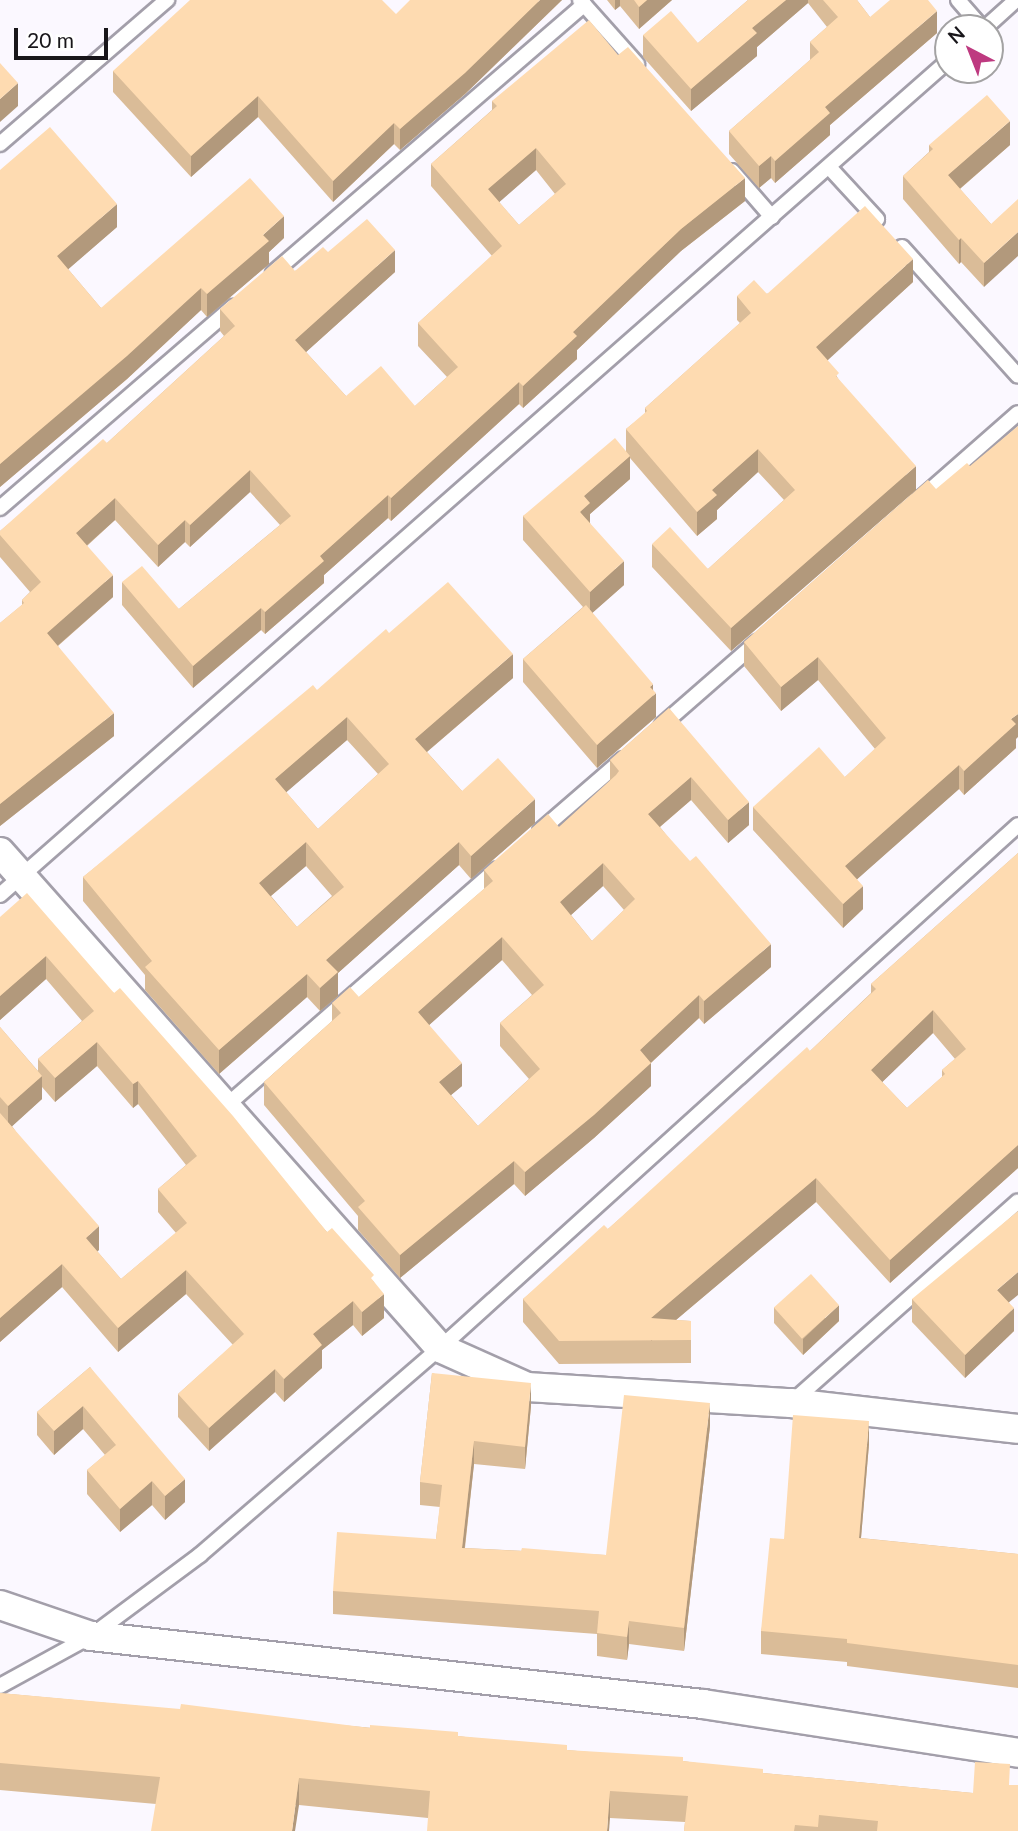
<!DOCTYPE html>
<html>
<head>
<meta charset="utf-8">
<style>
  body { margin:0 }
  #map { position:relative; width:1018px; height:1831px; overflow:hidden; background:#fbf8ff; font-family:Lato,sans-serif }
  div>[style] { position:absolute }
  .roads { filter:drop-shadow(2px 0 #a39faa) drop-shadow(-2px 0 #a39faa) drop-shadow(0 2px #a39faa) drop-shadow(0 -2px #a39faa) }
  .lane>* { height:14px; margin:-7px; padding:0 7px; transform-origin:7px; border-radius:7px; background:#fff }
  .street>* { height:28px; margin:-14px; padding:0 14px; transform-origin:14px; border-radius:14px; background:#fff }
  .wall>* { inset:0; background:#dabc98 }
  .shaded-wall>* { inset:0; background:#b2997c }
  .building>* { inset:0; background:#fedbb1; transform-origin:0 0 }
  span { translate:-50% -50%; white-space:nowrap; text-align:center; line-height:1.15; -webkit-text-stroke:5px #fff; paint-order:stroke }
  .north { position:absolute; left:934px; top:14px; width:70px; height:70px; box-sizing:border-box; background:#fff; border:2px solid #a3a2a3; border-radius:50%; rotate:318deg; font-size:19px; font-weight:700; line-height:28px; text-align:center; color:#18161a }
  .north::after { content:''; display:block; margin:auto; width:24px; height:32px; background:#be3a80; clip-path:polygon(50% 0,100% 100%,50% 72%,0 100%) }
  .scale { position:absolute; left:14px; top:28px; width:94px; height:32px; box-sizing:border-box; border:4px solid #18161a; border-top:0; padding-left:9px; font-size:21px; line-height:24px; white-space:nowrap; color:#18161a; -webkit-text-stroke:5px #fff; paint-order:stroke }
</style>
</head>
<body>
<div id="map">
  <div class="roads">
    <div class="lane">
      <div style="left:580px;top:0;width:86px;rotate:48.3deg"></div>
      <div style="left:958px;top:0;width:37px;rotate:49deg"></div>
      <div style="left:985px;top:28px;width:42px;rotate:-42.1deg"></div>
      <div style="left:0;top:144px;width:221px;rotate:-40.8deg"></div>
      <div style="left:829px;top:167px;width:71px;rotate:47.3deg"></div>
      <div style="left:732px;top:171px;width:61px;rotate:49deg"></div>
      <div style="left:902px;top:247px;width:173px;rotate:48deg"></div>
      <div style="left:273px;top:273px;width:411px;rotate:-40.8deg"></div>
      <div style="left:920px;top:499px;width:130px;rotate:-41.3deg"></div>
      <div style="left:0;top:508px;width:308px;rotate:-40.8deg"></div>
      <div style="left:662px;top:725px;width:126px;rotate:-41.1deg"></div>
      <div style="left:540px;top:831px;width:110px;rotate:-40.9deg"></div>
      <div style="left:0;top:895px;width:1263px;rotate:-41.34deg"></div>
      <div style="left:226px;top:1106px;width:359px;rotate:-41.2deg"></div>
      <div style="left:792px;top:1402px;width:302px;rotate:-41.6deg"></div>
      <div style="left:0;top:1686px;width:104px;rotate:-28.8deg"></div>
      <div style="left:91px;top:1636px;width:136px;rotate:-36.6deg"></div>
      <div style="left:200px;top:1555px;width:317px;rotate:-40.8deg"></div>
      <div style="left:440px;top:1348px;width:779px;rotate:-42.14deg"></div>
    </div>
    <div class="street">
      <div style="left:0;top:852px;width:663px;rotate:48.42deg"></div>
      <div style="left:440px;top:1348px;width:95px;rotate:24.1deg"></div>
      <div style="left:527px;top:1387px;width:264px;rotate:3.5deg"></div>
      <div style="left:791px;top:1403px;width:228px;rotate:6.5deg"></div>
      <div style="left:0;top:1605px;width:96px;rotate:18.8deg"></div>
      <div style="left:91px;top:1636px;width:616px;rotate:6.34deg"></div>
      <div style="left:703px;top:1704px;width:319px;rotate:8.8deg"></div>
    </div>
  </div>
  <div class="wall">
    <div style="clip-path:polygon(562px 0,465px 94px,400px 150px,394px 144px,333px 202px,258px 117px,191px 177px,113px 92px,113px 71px,396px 14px)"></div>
    <div style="clip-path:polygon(607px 0,672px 0,639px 29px,620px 6px,615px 10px)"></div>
    <div style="clip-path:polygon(748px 0,857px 0,870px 17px,937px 33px,830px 125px,830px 135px,775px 183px,771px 178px,759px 188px,729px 154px,729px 131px,810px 60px,810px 42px,827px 27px,808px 3px,757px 47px,757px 56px,691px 111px,643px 57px,643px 35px,698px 43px)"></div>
    <div style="clip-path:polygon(evenodd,618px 55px,745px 201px,681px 251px,577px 350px,577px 359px,523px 408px,519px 404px,391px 521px,388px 518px,324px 575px,324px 583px,265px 634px,261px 630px,193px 688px,122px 605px,122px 582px,179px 609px,280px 525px,250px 492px,190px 547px,185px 542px,158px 567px,115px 520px,87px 546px,113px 597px,58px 646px,114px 736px,0 826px,0 623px,22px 605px,22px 600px,30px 592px,0 557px,0 531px,107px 443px,224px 336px,220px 331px,220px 309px,295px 271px,328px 252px,395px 272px,306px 352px,346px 396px,415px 406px,447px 377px,418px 346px,418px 323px,492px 256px,431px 186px,431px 164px,492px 110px,492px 101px,618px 55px,536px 170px,555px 194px,519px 225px,499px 202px,536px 170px)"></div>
    <div style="clip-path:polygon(929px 145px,1010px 145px,960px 189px,991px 224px,984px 287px,961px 262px,959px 264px,903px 199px,903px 176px,929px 152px)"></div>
    <div style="clip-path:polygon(0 170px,117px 227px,68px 269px,101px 308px,284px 238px,269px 252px,269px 264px,207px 317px,201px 310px,127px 379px,0 487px)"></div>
    <div style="clip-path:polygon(913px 282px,827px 360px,839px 380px,916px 490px,731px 651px,652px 567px,652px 544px,708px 569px,784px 500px,758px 472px,717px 510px,717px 519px,697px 536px,630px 458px,630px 479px,590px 514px,590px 523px,624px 585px,592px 613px,653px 689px,656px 717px,597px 768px,523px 682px,523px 659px,583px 607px,523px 540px,523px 516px,626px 451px,626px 429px,645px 414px,645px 408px,740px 323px,737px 320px,737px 296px)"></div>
    <div style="clip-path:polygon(928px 480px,1016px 739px,1016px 748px,964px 795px,959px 789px,857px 879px,863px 909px,843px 928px,753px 830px,753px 807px,845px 777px,875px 749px,818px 680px,781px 711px,744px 666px,744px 642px)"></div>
    <div style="clip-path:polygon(evenodd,389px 633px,513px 678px,427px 752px,462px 791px,535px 823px,471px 879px,459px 865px,338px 973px,338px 996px,320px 1011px,307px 997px,219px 1074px,145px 990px,145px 975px,83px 901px,83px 877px,389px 633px,347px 740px,378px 774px,318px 829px,286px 792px,347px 740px,389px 633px,306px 866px,332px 896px,297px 927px,271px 896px,306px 866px)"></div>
    <div style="clip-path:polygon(evenodd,669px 708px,749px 825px,728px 843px,691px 800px,660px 827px,771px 967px,704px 1024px,699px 1018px,651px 1063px,651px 1086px,594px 1138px,525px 1196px,514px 1184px,400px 1278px,358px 1230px,358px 1216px,264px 1105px,264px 1082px,332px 1021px,332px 1003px,359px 997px,484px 889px,484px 870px,559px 827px,610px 781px,610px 760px,669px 708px,603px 886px,624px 910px,592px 941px,571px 915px,603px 886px,669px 708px,502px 960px,532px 995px,500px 1023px,500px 1046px,529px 1079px,478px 1126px,451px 1095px,462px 1086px,429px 1025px,502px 960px)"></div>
    <div style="clip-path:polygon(evenodd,1018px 853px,1018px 1168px,890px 1283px,816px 1202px,676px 1320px,691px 1321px,691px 1363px,559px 1364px,523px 1322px,523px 1299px,608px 1229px,810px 1051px,871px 993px,871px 984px,1018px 853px,933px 1033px,955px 1059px,942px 1070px,942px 1077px,907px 1108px,882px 1082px,933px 1033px)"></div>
    <div style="clip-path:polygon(evenodd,0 917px,114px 993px,327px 1232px,374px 1282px,384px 1318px,362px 1336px,353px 1325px,322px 1350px,322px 1368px,284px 1402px,275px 1392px,209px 1451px,178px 1417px,178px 1394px,233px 1345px,186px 1294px,118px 1352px,62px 1287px,0 1342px,0 1027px,38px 1071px,38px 1059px,82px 1021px,46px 979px,0 1020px,0 917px,97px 1066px,133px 1108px,138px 1104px,186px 1165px,158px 1189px,158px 1212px,176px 1233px,121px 1279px,97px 1251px,99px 1250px,12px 1126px,42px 1099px,42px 1087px,55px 1102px,97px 1066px)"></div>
    <div style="clip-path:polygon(912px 1299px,1009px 1302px,1014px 1331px,965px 1378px,912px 1322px)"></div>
    <div style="clip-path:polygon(774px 1307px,839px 1321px,803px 1355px,774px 1323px)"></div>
    <div style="clip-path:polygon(90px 1367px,185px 1502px,165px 1520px,152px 1505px,120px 1532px,87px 1494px,87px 1470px,105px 1455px,83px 1429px,54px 1455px,37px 1435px,37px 1412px)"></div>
    <div style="clip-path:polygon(432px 1373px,531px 1406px,525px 1469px,474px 1464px,465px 1548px,606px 1555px,710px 1426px,684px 1651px,629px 1644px,627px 1660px,597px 1656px,597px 1634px,333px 1614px,333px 1591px,436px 1539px,440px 1507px,420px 1505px,420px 1482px)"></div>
    <div style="clip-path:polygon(869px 1444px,861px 1538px,1018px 1554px,1018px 1688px,847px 1666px,847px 1662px,761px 1654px,761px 1631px,784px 1539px)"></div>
    <div style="clip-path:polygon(0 1693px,458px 1736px,567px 1750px,683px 1761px,763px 1773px,973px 1793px,1010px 1785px,1018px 1831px,684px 1831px,685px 1822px,610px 1818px,428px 1818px,299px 1805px,156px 1804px,0 1790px)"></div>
  </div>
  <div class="shaded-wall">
    <div style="clip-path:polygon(540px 0,562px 0,465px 94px,400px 150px,400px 129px)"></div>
    <div style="clip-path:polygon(615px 0,620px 0,620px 6px,615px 10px)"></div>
    <div style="clip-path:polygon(647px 0,672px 0,639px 29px,639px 7px)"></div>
    <div style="clip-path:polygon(786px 0,808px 0,808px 3px,757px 47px,757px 56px,691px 111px,691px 89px,752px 28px)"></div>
    <div style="clip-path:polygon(937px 11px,937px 33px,830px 125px,830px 135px,775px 183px,775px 161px,825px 107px)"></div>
    <div style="clip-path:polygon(18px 83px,18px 106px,0 122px,0 99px)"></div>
    <div style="clip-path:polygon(258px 96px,258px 117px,191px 177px,191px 156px)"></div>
    <div style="clip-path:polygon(1010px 121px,1010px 145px,948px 199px,948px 175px)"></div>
    <div style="clip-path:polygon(394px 123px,394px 144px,333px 202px,333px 181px)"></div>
    <div style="clip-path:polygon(536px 148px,536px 170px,488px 212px,488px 189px)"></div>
    <div style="clip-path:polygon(771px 156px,771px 178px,759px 188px,759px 166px)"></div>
    <div style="clip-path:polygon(745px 178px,745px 201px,681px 251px,577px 350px,577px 359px,523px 408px,523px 386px,573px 332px,681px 229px)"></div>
    <div style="clip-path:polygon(117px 204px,117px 227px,57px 279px,57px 256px)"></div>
    <div style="clip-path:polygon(284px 216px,284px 238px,269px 252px,269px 264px,207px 317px,207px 294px,263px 235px)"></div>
    <div style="clip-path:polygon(1018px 232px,1018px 256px,984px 287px,984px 263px)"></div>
    <div style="clip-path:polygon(961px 238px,961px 262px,959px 264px,959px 240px)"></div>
    <div style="clip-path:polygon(395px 250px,395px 272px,295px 362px,295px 340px)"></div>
    <div style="clip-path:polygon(913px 259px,913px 282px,816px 371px,816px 347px)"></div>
    <div style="clip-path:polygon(201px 288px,201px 310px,127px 379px,0 487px,0 464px)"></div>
    <div style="clip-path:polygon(519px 382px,519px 404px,391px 521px,391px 498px)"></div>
    <div style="clip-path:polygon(758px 449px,758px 472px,717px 510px,717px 519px,697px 536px,697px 512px,712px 490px)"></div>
    <div style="clip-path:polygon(630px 456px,630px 479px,590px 514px,590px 526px,580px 512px,584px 496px)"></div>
    <div style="clip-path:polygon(916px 466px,916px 490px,731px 651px,731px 628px)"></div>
    <div style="clip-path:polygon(250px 470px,250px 492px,190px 547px,190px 525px)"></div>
    <div style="clip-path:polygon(388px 495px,388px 518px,324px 575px,324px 583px,265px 634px,265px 612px,320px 556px)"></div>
    <div style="clip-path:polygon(115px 498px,115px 520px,76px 555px,76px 533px)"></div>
    <div style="clip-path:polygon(185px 520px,185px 542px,158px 567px,158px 545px)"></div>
    <div style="clip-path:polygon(624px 561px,624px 585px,590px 615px,590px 592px)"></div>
    <div style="clip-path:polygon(113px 575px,113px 597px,47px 655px,47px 633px)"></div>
    <div style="clip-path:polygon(261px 608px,261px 630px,193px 688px,193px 666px)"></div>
    <div style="clip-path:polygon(513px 654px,513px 678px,415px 762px,415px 739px)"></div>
    <div style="clip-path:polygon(818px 657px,818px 680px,781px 711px,781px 687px)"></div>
    <div style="clip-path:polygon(653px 684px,653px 696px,656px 693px,656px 717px,597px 768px,597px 745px)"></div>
    <div style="clip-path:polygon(114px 713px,114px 736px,0 826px,0 804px)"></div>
    <div style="clip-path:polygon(1018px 714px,1018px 737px,1016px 739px,1016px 748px,964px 795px,964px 771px,1011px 719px)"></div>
    <div style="clip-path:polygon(347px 717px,347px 740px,275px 802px,275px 779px)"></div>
    <div style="clip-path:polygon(959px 765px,959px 789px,845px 890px,845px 866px)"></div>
    <div style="clip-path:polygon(691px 777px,691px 800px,648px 837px,648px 814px)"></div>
    <div style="clip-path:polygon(535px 799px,535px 823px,471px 879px,471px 856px)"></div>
    <div style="clip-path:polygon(749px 802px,749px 825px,728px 843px,728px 820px)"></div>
    <div style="clip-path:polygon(306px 842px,306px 866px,259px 906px,259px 883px)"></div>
    <div style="clip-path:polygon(459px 842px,459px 865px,338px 973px,338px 996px,320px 1011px,320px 988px,326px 960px)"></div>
    <div style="clip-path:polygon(603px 863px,603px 886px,560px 925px,560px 902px)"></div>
    <div style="clip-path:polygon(863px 886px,863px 909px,843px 928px,843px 904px)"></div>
    <div style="clip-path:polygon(502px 937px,502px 960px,418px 1035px,418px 1012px)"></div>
    <div style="clip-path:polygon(771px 944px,771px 967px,704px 1024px,704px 1001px)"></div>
    <div style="clip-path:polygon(46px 956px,46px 979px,0 1020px,0 996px)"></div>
    <div style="clip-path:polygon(307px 974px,307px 997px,219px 1074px,219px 1050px)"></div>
    <div style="clip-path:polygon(699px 995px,699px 1018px,642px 1071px,651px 1063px,651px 1086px,594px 1138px,525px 1196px,525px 1172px,640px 1050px)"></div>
    <div style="clip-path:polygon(933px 1010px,933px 1033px,871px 1093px,871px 1070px)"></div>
    <div style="clip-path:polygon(97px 1042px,97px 1066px,55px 1102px,55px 1078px)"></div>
    <div style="clip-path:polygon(462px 1063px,462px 1086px,439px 1105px,439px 1082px)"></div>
    <div style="clip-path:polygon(42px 1076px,42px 1099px,8px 1130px,8px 1106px)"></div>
    <div style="clip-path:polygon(138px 1081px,138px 1104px,133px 1108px,133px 1084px)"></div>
    <div style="clip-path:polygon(1018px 1145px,1018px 1168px,890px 1283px,890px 1260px)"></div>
    <div style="clip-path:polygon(514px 1161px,514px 1184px,400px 1278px,400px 1255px)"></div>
    <div style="clip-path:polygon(816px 1178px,816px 1202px,651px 1341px,651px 1318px)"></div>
    <div style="clip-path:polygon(99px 1226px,99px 1250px,86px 1261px,86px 1238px)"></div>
    <div style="clip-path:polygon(62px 1264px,62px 1287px,0 1342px,0 1318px)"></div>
    <div style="clip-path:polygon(186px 1270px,186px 1294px,118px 1352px,118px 1328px)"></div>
    <div style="clip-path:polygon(1018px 1272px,1018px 1295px,997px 1312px,997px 1290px)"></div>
    <div style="clip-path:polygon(384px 1294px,384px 1318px,362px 1336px,362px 1312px)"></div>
    <div style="clip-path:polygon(353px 1301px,353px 1325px,322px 1350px,322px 1368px,284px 1402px,284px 1379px,313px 1334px)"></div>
    <div style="clip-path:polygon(839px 1305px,839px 1321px,803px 1355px,803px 1339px)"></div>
    <div style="clip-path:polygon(1014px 1308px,1014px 1331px,965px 1378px,965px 1355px)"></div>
    <div style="clip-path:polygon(275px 1369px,275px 1392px,209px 1451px,209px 1428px)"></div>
    <div style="clip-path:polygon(531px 1383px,531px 1406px,525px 1469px,525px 1447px)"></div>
    <div style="clip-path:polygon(710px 1403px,710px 1426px,684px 1651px,684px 1628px)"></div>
    <div style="clip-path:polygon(83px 1406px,83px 1429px,54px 1455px,54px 1431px)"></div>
    <div style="clip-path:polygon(869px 1421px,869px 1444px,859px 1561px,859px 1538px)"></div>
    <div style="clip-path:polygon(474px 1441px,474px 1464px,462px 1571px,462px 1548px)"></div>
    <div style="clip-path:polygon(185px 1479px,185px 1502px,165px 1520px,165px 1496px)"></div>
    <div style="clip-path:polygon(152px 1481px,152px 1505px,120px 1532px,120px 1509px)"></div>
    <div style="clip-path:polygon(629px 1621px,629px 1644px,627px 1660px,627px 1637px)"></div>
    <div style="clip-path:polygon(299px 1778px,299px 1805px,295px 1831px,292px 1831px)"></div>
    <div style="clip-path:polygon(610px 1791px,610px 1818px,609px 1831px,607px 1831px)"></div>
  </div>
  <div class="building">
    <div style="clip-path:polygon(190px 0,382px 0,396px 14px,410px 0,540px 0,465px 73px,400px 129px,394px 123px,333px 181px,258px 96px,191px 156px,113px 71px)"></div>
    <div style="clip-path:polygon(634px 0,647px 0,639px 7px)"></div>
    <div style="clip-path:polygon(748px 0,786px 0,752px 28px,757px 33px,691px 89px,643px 35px,671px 11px,698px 43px)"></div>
    <div style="clip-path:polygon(823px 0,857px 0,870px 17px,890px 0,928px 0,937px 11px,825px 107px,830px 113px,775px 161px,771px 156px,759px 166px,729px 131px,819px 52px,810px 42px,838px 17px)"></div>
    <div style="clip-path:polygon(evenodd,589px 20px,618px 55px,628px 47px,745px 178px,681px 229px,573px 332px,577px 336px,523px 386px,519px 382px,391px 498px,388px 495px,320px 556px,324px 561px,265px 612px,261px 608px,193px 666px,122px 582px,142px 566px,179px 609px,291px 516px,250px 470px,190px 525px,185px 520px,158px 545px,115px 498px,76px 533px,113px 575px,47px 633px,114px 713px,0 804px,0 623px,24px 603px,22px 600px,41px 582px,0 535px,0 531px,103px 439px,107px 443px,235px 326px,220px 309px,282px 256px,295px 271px,323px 247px,328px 252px,367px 219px,395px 250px,295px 340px,346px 396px,381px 366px,415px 406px,458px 367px,418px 323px,502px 246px,431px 164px,497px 106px,492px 101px,589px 20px,536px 148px,566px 184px,519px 225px,488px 189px,536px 148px)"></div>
    <div style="clip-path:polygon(0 63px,18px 83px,0 99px)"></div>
    <div style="clip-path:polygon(987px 95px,1010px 121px,948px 175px,991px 224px,1018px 199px,1018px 232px,984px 263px,961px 238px,959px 240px,903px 176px,933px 149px,929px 145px)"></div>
    <div style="clip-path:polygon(50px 127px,117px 204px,57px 256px,101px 308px,250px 178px,284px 216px,263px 235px,269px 241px,207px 294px,201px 288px,127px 356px,0 464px,0 170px)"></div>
    <div style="clip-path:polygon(865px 206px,913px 259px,816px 347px,839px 373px,836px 376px,916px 466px,731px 628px,652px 544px,670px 527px,708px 569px,795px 490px,758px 449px,712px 490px,717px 495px,697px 512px,626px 429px,647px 411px,645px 408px,751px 313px,737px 296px,754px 280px,767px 294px)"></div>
    <div style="clip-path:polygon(1018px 426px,1018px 714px,1011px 719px,1016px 724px,964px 771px,959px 765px,845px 866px,863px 886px,843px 904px,753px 807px,819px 747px,845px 777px,886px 738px,818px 657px,781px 687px,744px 642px,928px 480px,936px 489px,967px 463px,970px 466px)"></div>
    <div style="clip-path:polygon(615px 438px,630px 456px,584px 496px,590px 503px,580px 512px,624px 561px,590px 592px,523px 516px)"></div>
    <div style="clip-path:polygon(evenodd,448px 582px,513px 654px,415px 739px,462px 791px,498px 758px,535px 799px,471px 856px,459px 842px,326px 960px,338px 972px,320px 988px,307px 974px,219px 1050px,145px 967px,152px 961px,83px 877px,313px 685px,317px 690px,386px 629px,389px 633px,448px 582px,347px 717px,389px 764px,318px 829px,275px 779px,347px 717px,448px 582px,306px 842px,344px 887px,297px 927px,259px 883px,306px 842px)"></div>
    <div style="clip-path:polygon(586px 605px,653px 684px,650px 687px,656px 693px,597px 745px,523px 659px)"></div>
    <div style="clip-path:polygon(evenodd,669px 708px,749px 802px,728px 820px,691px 777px,648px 814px,690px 861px,696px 856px,771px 944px,704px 1001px,699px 995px,640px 1050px,651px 1063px,594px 1115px,525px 1172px,514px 1161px,400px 1255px,358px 1207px,365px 1201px,264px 1082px,341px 1013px,332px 1003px,350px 987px,359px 997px,493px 881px,484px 870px,548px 814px,559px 827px,616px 775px,619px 771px,610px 760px,669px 708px,603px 863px,635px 899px,592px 941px,560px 902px,603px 863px,669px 708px,502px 937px,544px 985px,500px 1023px,540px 1069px,478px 1126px,439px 1082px,462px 1063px,418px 1012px,502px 937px)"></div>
    <div style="clip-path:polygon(evenodd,1018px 853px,1018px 1145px,890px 1260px,816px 1178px,651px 1318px,691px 1321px,691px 1340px,559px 1341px,523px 1299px,604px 1225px,608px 1229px,807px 1047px,810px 1051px,876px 989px,871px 984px,1018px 853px,933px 1010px,966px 1049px,942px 1070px,945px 1074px,907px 1108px,871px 1070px,933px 1010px)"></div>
    <div style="clip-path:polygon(27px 893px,114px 993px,120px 988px,233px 1116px,327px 1232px,332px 1228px,374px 1275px,371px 1278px,384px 1294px,362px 1312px,353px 1301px,313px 1334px,322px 1345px,284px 1379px,275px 1369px,209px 1428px,178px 1394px,244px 1334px,186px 1270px,118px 1328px,62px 1264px,0 1318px,0 1113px,99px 1226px,86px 1238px,121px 1279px,187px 1223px,158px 1189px,197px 1156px,138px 1081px,133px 1084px,97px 1042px,55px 1078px,38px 1059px,94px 1011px,46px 956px,0 996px,0 917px)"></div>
    <div style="clip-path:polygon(0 1027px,42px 1076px,8px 1106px,0 1097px)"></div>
    <div style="clip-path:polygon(1018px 1211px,1018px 1272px,997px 1290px,1014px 1308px,965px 1355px,912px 1299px)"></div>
    <div style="left:811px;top:1274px;width:42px;height:50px;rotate:48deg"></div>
    <div style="clip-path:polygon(90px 1367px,185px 1479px,165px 1496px,152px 1481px,120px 1509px,87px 1470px,116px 1445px,83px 1406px,54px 1431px,37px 1412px)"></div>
    <div style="clip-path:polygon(432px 1373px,531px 1383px,525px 1447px,474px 1441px,462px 1548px,521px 1551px,522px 1548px,606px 1555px,624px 1395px,710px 1403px,684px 1628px,629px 1621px,627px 1637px,597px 1633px,599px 1611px,333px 1591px,337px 1532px,436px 1539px,442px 1485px,420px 1482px)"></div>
    <div style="clip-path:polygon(793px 1415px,869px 1421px,859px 1538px,1018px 1554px,1018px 1665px,847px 1643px,847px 1639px,761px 1631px,770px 1538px,784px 1539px)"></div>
    <div style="clip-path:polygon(0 1693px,180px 1709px,181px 1704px,370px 1728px,370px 1725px,458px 1732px,458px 1736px,567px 1745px,567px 1750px,683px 1757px,683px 1761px,763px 1769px,763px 1773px,973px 1793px,975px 1762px,1010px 1764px,1009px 1785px,1018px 1785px,1018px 1831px,877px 1831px,878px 1821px,819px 1815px,818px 1827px,795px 1825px,794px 1831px,684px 1831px,688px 1796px,610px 1791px,607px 1831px,427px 1831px,430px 1791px,299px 1778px,292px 1831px,151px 1831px,160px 1777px,0 1763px)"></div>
  </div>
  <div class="north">N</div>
  <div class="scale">20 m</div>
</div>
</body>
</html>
